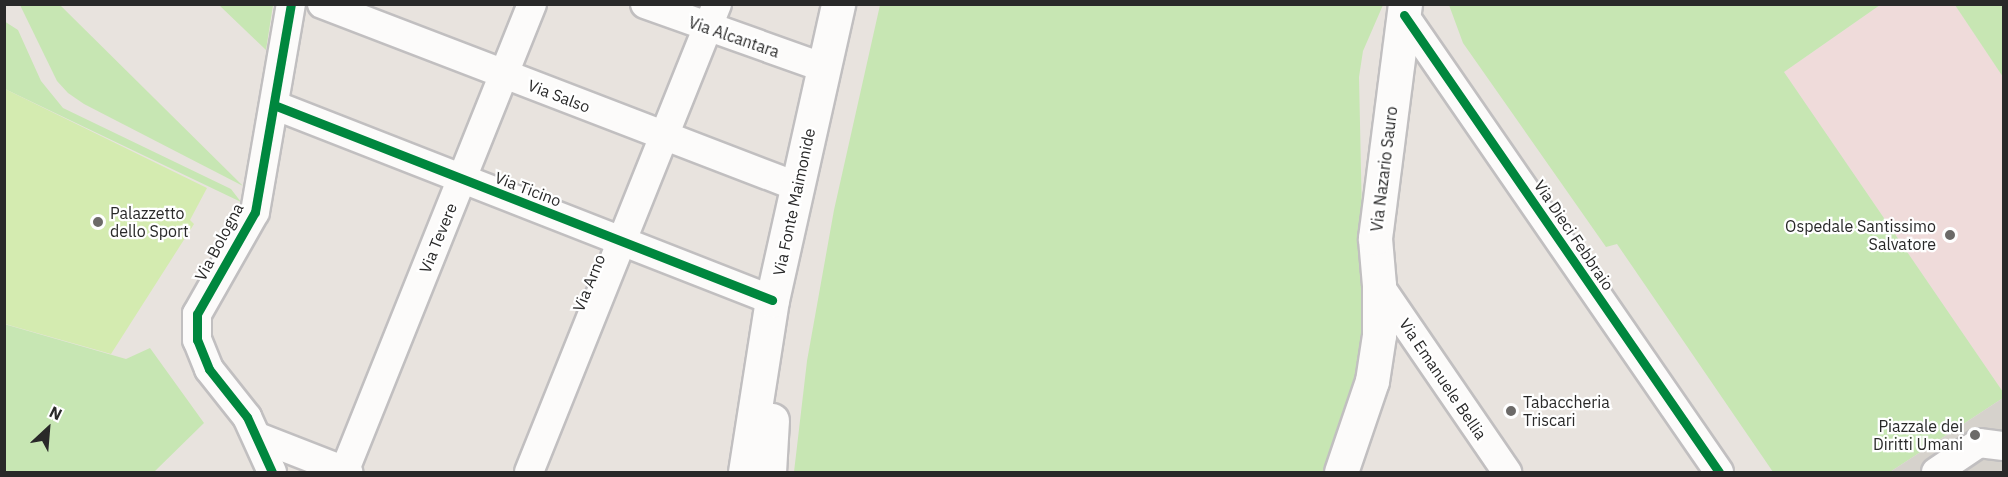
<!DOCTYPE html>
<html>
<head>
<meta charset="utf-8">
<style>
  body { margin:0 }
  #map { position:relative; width:2008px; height:477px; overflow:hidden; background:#e8e3de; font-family:"IBM Plex Sans",sans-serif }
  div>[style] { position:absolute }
  .medical>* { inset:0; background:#efdbda }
  .green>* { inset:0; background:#c7e6b3 }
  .pitch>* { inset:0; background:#d4ebb0 }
  .plaza>* { inset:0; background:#d6d2cc }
  .roads { filter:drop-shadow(2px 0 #c1bfc0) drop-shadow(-2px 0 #c1bfc0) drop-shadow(0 2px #c1bfc0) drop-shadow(0 -2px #c1bfc0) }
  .street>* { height:28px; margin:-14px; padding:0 14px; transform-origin:14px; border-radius:14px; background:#fcfbfa }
  .secondary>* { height:33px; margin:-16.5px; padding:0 16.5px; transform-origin:16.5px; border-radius:16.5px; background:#fcfbfa }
  .cycleway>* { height:9px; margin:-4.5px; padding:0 4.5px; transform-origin:4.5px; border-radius:4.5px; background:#00873e }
  .dots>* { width:16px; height:16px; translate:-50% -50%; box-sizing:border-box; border:3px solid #fff; border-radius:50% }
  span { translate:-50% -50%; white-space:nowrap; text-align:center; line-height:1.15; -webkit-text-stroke:4.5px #fff; paint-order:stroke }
  .street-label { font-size:16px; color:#292929 }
  .poi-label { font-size:16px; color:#292929 }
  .left { translate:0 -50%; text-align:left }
  .right { translate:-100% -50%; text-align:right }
  .frame { position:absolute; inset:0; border:6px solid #292929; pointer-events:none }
  .north { position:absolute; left:18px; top:399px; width:60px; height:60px; -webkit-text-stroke:4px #fff; paint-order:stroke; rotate:26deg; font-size:16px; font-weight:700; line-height:24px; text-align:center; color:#292929 }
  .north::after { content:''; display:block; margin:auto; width:21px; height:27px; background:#292929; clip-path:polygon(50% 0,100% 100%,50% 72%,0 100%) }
</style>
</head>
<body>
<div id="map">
  <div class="medical">
    <div style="clip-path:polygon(1880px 5px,1955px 5px,2003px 77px,2003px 392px,1784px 72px)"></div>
  </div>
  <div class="green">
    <div style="clip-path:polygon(20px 5px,60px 5px,243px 186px,84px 104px,68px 93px,57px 81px)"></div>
    <div style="clip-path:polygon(219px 5px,273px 5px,266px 50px)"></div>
    <div style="clip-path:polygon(880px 5px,1383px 5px,1363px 51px,1359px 77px,1364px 310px,1362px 358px,1354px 389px,1324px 472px,794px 472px,807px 361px,834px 210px)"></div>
    <div style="clip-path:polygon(1449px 5px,1880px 5px,1784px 72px,2003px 392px,2003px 398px,1890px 472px,1773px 472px,1617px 244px,1606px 247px,1463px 43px)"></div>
    <div style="clip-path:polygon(1955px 5px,2003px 5px,2003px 77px)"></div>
    <div style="clip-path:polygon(4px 21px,18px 30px,41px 81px,63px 108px,231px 189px,241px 202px,5px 89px)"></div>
    <div style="clip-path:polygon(4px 324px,126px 359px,150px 348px,204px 423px,154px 472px,5px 472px)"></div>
  </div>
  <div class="pitch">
    <div style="clip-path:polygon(5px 89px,207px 188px,190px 220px,194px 224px,111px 354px,5px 324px)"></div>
  </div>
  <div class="plaza">
    <div style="clip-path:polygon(2003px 398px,2003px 472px,1890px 472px)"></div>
  </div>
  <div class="roads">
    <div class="street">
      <div style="left:322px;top:4px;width:508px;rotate:21.01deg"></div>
      <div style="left:645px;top:4px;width:191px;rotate:19.6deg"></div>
      <div style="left:1404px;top:15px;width:555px;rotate:55.42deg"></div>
      <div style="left:274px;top:105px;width:535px;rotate:21.38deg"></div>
      <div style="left:1379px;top:285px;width:227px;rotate:55.6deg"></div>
      <div style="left:258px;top:437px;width:97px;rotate:21.3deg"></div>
      <div style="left:272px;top:472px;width:60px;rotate:-114.4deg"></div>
      <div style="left:247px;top:417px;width:61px;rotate:-128.4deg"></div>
      <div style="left:209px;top:369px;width:31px;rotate:-112deg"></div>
      <div style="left:197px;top:340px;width:26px;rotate:-90deg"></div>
      <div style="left:197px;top:314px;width:117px;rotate:-60.4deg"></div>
      <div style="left:255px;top:212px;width:211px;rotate:-80.2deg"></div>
      <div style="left:344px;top:472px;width:504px;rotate:-68.11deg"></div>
      <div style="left:529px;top:472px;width:504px;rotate:-68.11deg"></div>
      <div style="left:1936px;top:472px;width:52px;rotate:-34deg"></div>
      <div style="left:1979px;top:443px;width:25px;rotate:7deg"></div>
    </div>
    <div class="secondary">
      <div style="left:745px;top:472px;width:174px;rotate:-81.1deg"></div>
      <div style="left:772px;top:300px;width:303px;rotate:-77.4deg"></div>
      <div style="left:769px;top:472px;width:52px;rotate:-86.7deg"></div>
      <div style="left:1341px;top:472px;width:96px;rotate:-71.2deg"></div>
      <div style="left:1372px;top:381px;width:47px;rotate:-81.3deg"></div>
      <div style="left:1379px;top:335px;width:50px;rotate:-90deg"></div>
      <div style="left:1379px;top:285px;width:47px;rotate:-94.9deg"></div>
      <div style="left:1375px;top:238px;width:236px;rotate:-82.7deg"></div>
    </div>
  </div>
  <div class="cycleway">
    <div style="left:1404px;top:15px;width:555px;rotate:55.42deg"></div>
    <div style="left:274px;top:105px;width:535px;rotate:21.38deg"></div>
    <div style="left:272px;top:472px;width:60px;rotate:-114.4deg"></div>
    <div style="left:247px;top:417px;width:61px;rotate:-128.4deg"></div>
    <div style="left:209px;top:369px;width:31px;rotate:-112deg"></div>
    <div style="left:197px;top:340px;width:26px;rotate:-90deg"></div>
    <div style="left:197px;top:314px;width:117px;rotate:-60.4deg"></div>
    <div style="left:255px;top:212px;width:211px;rotate:-80.2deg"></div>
  </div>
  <div class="dots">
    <div style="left:98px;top:222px;background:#6c6a68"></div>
    <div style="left:1950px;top:235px;background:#6c6a68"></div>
    <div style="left:1511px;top:411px;background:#6c6a68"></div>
    <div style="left:1975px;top:435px;background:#6c6a68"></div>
  </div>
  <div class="street-label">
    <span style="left:734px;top:37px;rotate:19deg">Via Alcantara</span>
    <span style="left:559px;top:96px;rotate:21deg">Via Salso</span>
    <span style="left:1384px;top:169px;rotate:-83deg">Via Nazario Sauro</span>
    <span style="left:528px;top:189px;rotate:21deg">Via Ticino</span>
    <span style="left:794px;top:202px;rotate:-78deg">Via Fonte Maimonide</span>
    <span style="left:1574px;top:235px;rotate:56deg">Via Dieci Febbraio</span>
    <span style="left:438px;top:238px;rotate:-68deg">Via Tevere</span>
    <span style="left:219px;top:242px;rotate:-62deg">Via Bologna</span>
    <span style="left:589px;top:283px;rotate:-68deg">Via Arno</span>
    <span style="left:1443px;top:379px;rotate:56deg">Via Emanuele Bellia</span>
  </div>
  <div class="poi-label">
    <span class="left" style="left:110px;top:222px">Palazzetto<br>dello Sport</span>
    <span class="right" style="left:1936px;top:235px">Ospedale Santissimo<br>Salvatore</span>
    <span class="left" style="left:1523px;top:411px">Tabaccheria<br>Triscari</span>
    <span class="right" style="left:1963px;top:435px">Piazzale dei<br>Diritti Umani</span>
  </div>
  <div class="frame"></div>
  <div class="north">N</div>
</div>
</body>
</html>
